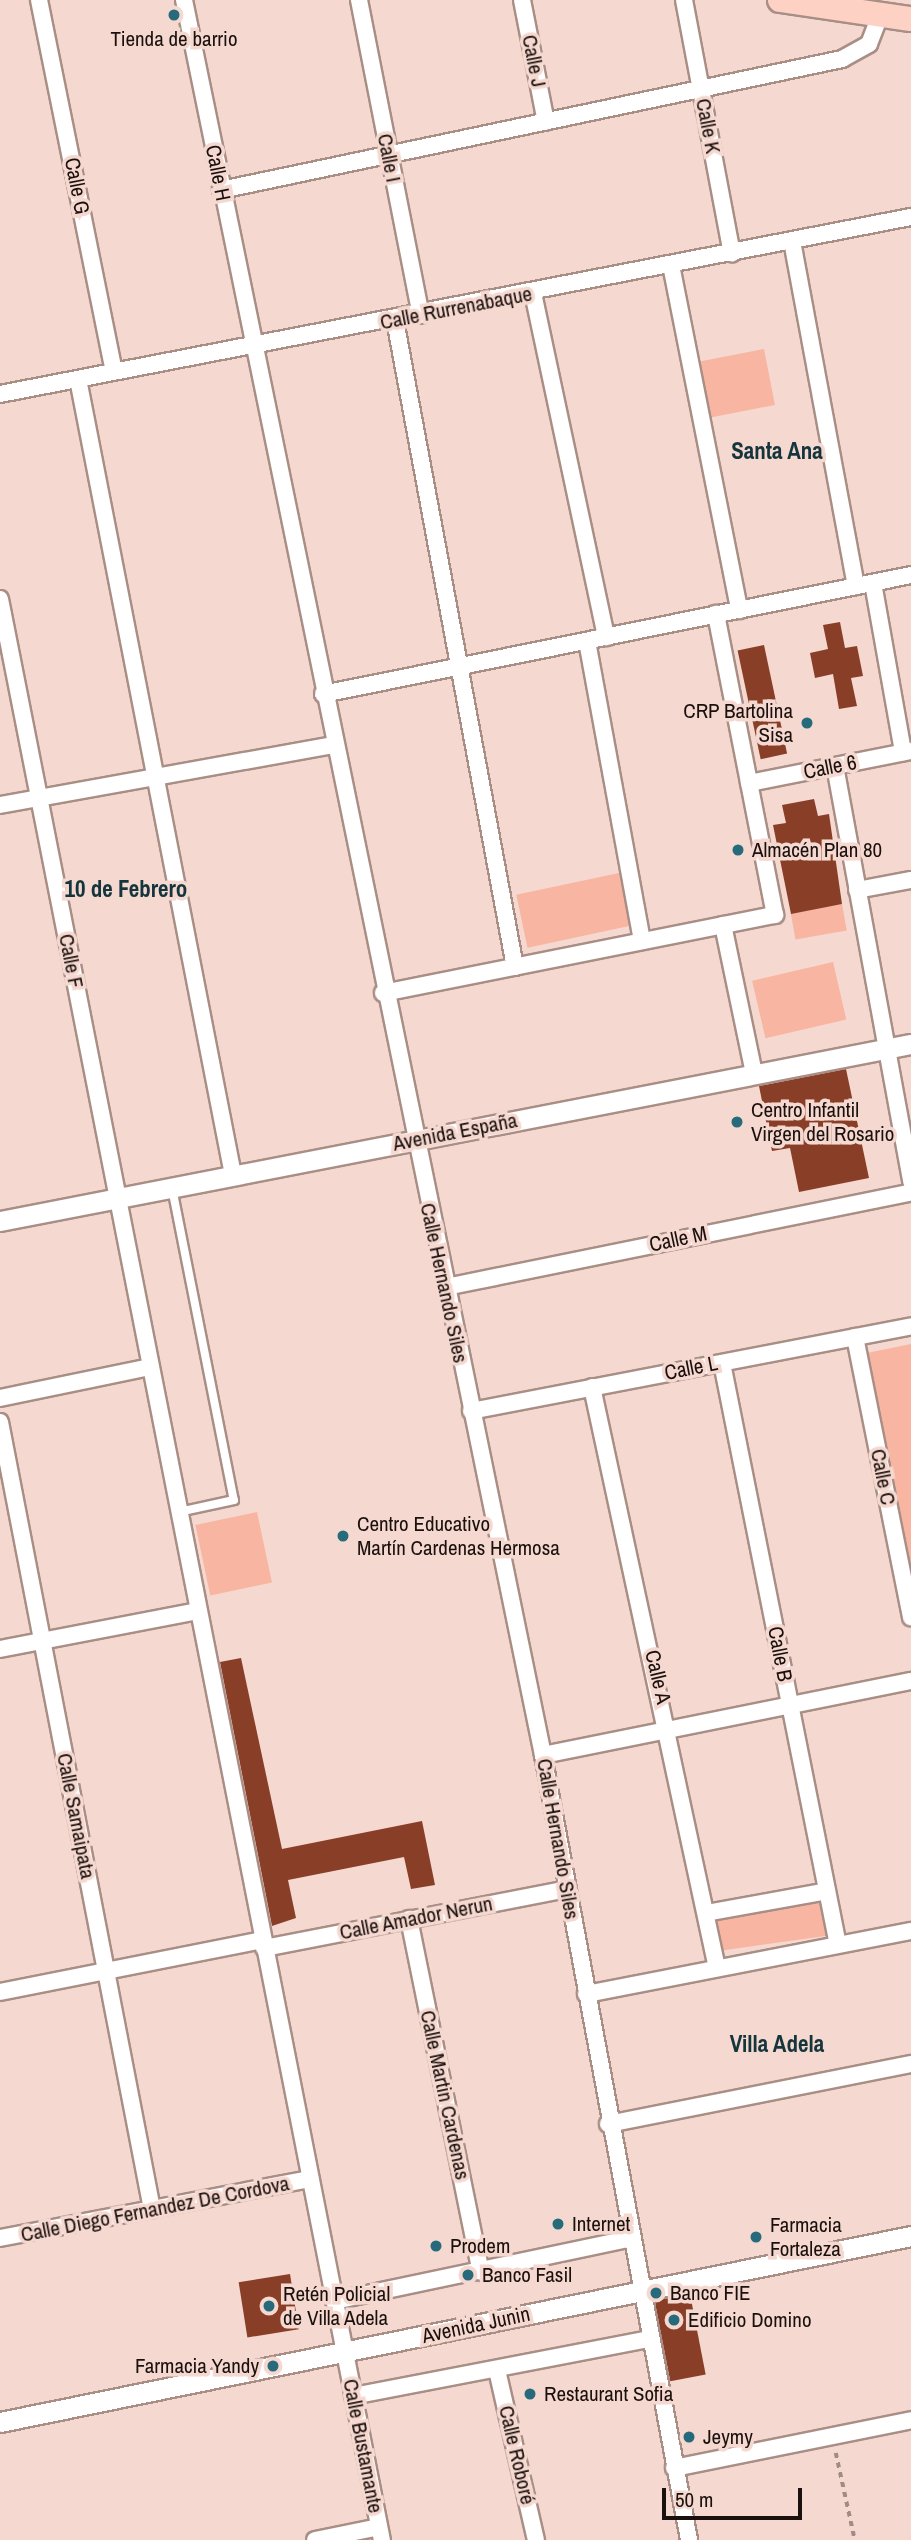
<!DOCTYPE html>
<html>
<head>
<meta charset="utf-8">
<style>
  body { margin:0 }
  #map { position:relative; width:911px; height:2540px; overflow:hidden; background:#f5d8cf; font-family:"Archivo Narrow",sans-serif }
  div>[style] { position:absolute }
  .green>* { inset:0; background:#f8b5a1; transform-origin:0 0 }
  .building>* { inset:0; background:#893e28; transform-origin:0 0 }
  .path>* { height:3.5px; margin-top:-1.75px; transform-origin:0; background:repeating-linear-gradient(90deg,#a18b85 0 5px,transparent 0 10px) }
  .roads { filter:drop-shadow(2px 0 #a98e86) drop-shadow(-2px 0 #a98e86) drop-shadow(0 2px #a98e86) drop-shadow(0 -2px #a98e86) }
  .service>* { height:8px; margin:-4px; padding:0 4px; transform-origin:4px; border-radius:4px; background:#fff }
  .minor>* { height:16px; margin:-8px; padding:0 8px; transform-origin:8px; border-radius:8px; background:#fff }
  .tertiary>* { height:19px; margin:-9.5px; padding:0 9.5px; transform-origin:9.5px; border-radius:9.5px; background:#fff }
  .primary>* { height:24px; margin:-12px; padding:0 12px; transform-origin:12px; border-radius:12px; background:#fdd2c5 }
  .dots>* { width:19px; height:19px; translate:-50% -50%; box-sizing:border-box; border:4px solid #f5d8cf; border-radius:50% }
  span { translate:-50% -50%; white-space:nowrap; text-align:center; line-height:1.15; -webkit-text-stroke:7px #f5d8cf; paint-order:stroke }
  .poi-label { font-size:21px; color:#1a100d }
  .right { translate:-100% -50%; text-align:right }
  .left { translate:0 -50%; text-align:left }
  .street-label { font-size:21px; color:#1a100d }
  .neighbourhood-label { font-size:23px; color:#15353d; font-weight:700 }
  .scale { position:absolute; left:662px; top:2488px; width:140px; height:32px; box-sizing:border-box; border:4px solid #1a100d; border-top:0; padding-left:9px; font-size:21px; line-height:24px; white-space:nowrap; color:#1a100d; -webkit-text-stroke:5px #f5d8cf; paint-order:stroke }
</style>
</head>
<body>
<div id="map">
  <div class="green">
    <div style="left:764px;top:349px;width:57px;height:80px;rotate:79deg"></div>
    <div style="left:619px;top:873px;width:54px;height:105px;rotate:78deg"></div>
    <div style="left:842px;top:904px;width:27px;height:52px;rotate:80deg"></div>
    <div style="left:833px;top:962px;width:59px;height:83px;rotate:77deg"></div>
    <div style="clip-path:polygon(911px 1344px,911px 1572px,867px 1353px)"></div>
    <div style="left:257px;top:1512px;width:72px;height:63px;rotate:78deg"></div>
    <div style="left:822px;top:1899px;width:37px;height:108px;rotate:82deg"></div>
  </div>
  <div class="building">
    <div style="clip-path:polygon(840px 622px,845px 648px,857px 646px,863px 676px,851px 678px,857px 706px,839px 709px,833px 674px,815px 678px,810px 653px,828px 649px,823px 625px)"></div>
    <div style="left:764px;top:645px;width:111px;height:27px;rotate:78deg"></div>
    <div style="clip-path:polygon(814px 799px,818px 816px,829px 814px,842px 904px,791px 914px,773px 825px,786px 823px,782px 805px)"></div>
    <div style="clip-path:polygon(846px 1069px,869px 1178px,799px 1192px,790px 1148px,772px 1151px,759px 1086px)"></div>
    <div style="clip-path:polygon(241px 1658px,282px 1849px,422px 1821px,435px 1885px,411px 1889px,404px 1857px,288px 1880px,296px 1918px,272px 1926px,220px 1662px)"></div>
    <div style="left:290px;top:2274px;width:56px;height:52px;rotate:81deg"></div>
    <div style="left:690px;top:2294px;width:82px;height:36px;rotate:79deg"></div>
  </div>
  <div class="path">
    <div style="left:836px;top:2453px;width:89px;rotate:77.7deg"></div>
  </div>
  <div class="roads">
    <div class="service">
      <div style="left:172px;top:1188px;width:318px;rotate:78.8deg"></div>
      <div style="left:234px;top:1500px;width:56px;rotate:167.7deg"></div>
    </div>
    <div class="minor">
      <div style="left:39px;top:0;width:379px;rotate:78.6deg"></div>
      <div style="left:184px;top:0;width:1791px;rotate:78.44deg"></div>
      <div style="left:543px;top:1755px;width:798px;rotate:79.46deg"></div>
      <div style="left:359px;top:0;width:321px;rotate:78.9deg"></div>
      <div style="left:522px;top:0;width:124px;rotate:78.9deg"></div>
      <div style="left:684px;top:0;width:258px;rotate:79.3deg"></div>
      <div style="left:221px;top:190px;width:635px;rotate:-11.91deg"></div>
      <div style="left:842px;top:59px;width:31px;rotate:-29deg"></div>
      <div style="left:869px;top:44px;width:31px;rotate:-69deg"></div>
      <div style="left:792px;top:241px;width:351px;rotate:79.5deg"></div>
      <div style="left:671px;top:265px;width:352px;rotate:78.8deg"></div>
      <div style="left:533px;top:293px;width:352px;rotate:78deg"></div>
      <div style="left:395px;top:320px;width:658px;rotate:79.49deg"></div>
      <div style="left:78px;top:379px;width:811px;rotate:78.98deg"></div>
      <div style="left:0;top:394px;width:928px;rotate:-11deg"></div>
      <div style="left:873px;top:583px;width:172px;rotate:79.9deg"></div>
      <div style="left:0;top:599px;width:1978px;rotate:78.87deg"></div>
      <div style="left:587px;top:641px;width:305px;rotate:79.6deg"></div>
      <div style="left:323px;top:694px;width:600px;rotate:-11.44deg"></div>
      <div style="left:835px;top:766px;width:423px;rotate:79.6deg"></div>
      <div style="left:749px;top:783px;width:165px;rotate:-11.2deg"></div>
      <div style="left:0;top:805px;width:338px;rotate:-10.2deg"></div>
      <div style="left:857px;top:890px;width:55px;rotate:-10.5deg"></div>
      <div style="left:723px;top:925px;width:152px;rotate:78.2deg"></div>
      <div style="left:383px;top:993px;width:400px;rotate:-11.3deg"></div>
      <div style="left:775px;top:915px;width:307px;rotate:-101.1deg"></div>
      <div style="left:446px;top:1287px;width:475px;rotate:-11.5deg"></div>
      <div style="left:855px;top:1337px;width:286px;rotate:78.7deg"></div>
      <div style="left:722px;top:1363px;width:593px;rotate:78.73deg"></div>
      <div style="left:592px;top:1387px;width:594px;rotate:77.86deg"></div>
      <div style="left:0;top:1398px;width:153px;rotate:-11.7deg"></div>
      <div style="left:471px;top:1411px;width:448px;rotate:-10.9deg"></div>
      <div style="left:0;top:1422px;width:802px;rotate:79.07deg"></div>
      <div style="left:0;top:1649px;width:202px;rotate:-10.9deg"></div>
      <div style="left:543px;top:1755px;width:375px;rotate:-11.4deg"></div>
      <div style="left:706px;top:1913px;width:123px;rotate:-10.3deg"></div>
      <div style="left:409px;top:1919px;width:360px;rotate:78.5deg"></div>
      <div style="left:264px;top:1948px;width:309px;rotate:-11deg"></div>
      <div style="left:0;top:1992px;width:268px;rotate:-11.2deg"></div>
      <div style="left:586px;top:1994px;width:331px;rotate:-11deg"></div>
      <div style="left:608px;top:2124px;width:309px;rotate:-11.2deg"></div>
      <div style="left:0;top:2238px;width:316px;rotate:-10.8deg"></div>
      <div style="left:334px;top:2301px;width:301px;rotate:-11.9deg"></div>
      <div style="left:497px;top:2370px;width:174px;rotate:77.1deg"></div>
      <div style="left:353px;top:2396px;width:300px;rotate:-10.9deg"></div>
      <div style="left:674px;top:2468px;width:242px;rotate:-11.4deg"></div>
      <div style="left:315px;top:2540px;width:65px;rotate:-11.5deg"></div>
    </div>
    <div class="tertiary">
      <div style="left:0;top:1221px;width:928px;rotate:-11deg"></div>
      <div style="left:0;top:2422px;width:930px;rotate:-11.54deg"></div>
    </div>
    <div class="primary">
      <div style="left:780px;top:0;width:132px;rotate:8.3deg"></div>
    </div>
  </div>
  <div class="dots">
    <div style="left:174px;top:15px;background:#266a7b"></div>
    <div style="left:807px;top:723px;background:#266a7b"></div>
    <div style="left:738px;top:850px;background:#266a7b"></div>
    <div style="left:737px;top:1122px;background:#266a7b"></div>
    <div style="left:343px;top:1536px;background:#266a7b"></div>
    <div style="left:558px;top:2224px;background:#266a7b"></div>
    <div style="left:756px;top:2237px;background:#266a7b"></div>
    <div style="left:436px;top:2246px;background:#266a7b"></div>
    <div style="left:468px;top:2275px;background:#266a7b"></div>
    <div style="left:656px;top:2293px;background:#266a7b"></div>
    <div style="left:269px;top:2306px;background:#266a7b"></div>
    <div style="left:674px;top:2320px;background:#266a7b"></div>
    <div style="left:273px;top:2366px;background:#266a7b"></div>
    <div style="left:530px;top:2394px;background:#266a7b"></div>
    <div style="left:689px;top:2437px;background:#266a7b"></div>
  </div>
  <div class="poi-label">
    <span style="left:174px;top:39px">Tienda de barrio</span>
    <span class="right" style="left:793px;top:723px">CRP Bartolina<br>Sisa</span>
    <span class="left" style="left:752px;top:850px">Almacén Plan 80</span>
    <span class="left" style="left:751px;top:1122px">Centro Infantil<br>Virgen del Rosario</span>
    <span class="left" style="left:357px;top:1536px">Centro Educativo<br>Martín Cardenas Hermosa</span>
    <span class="left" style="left:572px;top:2224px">Internet</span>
    <span class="left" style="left:770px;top:2237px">Farmacia<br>Fortaleza</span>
    <span class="left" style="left:450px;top:2246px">Prodem</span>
    <span class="left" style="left:482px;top:2275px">Banco Fasil</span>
    <span class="left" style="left:670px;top:2293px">Banco FIE</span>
    <span class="left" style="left:283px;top:2306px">Retén Policial<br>de Villa Adela</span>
    <span class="left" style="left:688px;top:2320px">Edificio Domino</span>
    <span class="right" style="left:259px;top:2366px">Farmacia Yandy</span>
    <span class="left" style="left:544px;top:2394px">Restaurant Sofia</span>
    <span class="left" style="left:703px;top:2437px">Jeymy</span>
  </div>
  <div class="street-label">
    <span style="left:534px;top:61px;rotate:79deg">Calle J</span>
    <span style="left:708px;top:126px;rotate:79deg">Calle K</span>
    <span style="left:389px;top:158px;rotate:79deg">Calle I</span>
    <span style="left:218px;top:173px;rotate:79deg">Calle H</span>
    <span style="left:77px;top:186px;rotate:79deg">Calle G</span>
    <span style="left:456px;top:308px;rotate:-11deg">Calle Rurrenabaque</span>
    <span style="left:830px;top:767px;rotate:-11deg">Calle 6</span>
    <span style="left:71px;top:961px;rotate:79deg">Calle F</span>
    <span style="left:455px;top:1132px;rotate:-11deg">Avenida España</span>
    <span style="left:678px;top:1239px;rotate:-12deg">Calle M</span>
    <span style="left:444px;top:1283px;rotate:78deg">Calle Hernando Siles</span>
    <span style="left:691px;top:1368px;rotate:-11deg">Calle L</span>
    <span style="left:883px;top:1477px;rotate:79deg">Calle C</span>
    <span style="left:780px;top:1654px;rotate:79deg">Calle B</span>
    <span style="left:658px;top:1677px;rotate:77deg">Calle A</span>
    <span style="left:76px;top:1816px;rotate:79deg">Calle Samaipata</span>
    <span style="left:558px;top:1839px;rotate:80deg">Calle Hernando Siles</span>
    <span style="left:416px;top:1918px;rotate:-11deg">Calle Amador Nerun</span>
    <span style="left:445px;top:2095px;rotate:78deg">Calle Martin Cardenas</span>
    <span style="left:155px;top:2209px;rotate:-11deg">Calle Diego Fernandez De Cordova</span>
    <span style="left:476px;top:2325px;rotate:-12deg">Avenida Junin</span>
    <span style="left:363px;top:2446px;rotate:79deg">Calle Bustamante</span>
    <span style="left:517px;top:2455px;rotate:77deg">Calle Roboré</span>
  </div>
  <div class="neighbourhood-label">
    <span style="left:777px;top:451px">Santa Ana</span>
    <span style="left:126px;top:889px">10 de Febrero</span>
    <span style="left:777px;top:2044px">Villa Adela</span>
  </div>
  <div class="scale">50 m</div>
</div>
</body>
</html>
